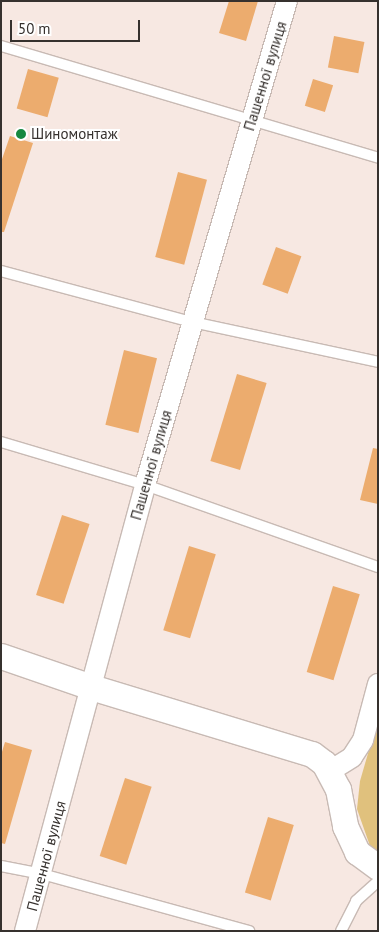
<!DOCTYPE html>
<html>
<head>
<meta charset="utf-8">
<style>
  body { margin:0 }
  #map { position:relative; width:379px; height:932px; overflow:hidden; background:#f7e8e2; font-family:"PT Sans",sans-serif }
  div>[style] { position:absolute }
  .green>* { inset:0; background:#e0c17d }
  .building>* { inset:0; background:#ecac6e; transform-origin:0 0 }
  .roads { filter:drop-shadow(1px 0 #c8bab4) drop-shadow(-1px 0 #c8bab4) drop-shadow(0 1px #c8bab4) drop-shadow(0 -1px #c8bab4) }
  .service>* { height:10px; margin:-5px; padding:0 5px; transform-origin:5px; border-radius:5px; background:#fff }
  .minor>* { height:20px; margin:-10px; padding:0 10px; transform-origin:10px; border-radius:10px; background:#fff }
  .tertiary>* { height:25px; margin:-12.5px; padding:0 12.5px; transform-origin:12.5px; border-radius:12.5px; background:#fff }
  .dots>* { width:14px; height:14px; translate:-50% -50%; box-sizing:border-box; border:2px solid #fff; border-radius:50% }
  span { translate:-50% -50%; white-space:nowrap; text-align:center; line-height:1.15; -webkit-text-stroke:4px #fff; paint-order:stroke }
  .street-label { font-size:15px; color:#36312e }
  .poi-label { font-size:15px; color:#36312e }
  .left { translate:0 -50%; text-align:left }
  .frame { position:absolute; inset:0; border:2px solid #36312e; pointer-events:none }
  .scale { position:absolute; left:10px; top:20px; width:130px; height:22px; box-sizing:border-box; border:2px solid #36312e; border-top:0; padding-left:6px; font-size:15px; line-height:18px; white-space:nowrap; color:#36312e; -webkit-text-stroke:4px #fff; paint-order:stroke }
</style>
</head>
<body>
<div id="map">
  <div class="green">
    <div style="clip-path:polygon(378px 719px,378px 853px,370px 846px,357px 809px,360px 781px)"></div>
  </div>
  <div class="building">
    <div style="clip-path:polygon(229px 1px,258px 1px,246px 41px,219px 33px)"></div>
    <div style="left:334px;top:36px;width:31px;height:32px;rotate:11deg"></div>
    <div style="left:28px;top:69px;width:32px;height:41px;rotate:16deg"></div>
    <div style="left:313px;top:79px;width:21px;height:28px;rotate:17deg"></div>
    <div style="clip-path:polygon(10px 136px,33px 143px,4px 232px,1px 232px,1px 162px)"></div>
    <div style="left:178px;top:172px;width:30px;height:88px;rotate:15deg"></div>
    <div style="left:276px;top:247px;width:27px;height:40px;rotate:20deg"></div>
    <div style="left:124px;top:350px;width:34px;height:77px;rotate:14deg"></div>
    <div style="left:237px;top:374px;width:31px;height:91px;rotate:17deg"></div>
    <div style="clip-path:polygon(373px 448px,378px 449px,378px 504px,360px 500px)"></div>
    <div style="left:62px;top:515px;width:29px;height:84px;rotate:18deg"></div>
    <div style="left:189px;top:546px;width:28px;height:88px;rotate:17deg"></div>
    <div style="left:333px;top:586px;width:28px;height:90px;rotate:17deg"></div>
    <div style="clip-path:polygon(5px 742px,32px 750px,5px 844px,1px 843px,1px 755px)"></div>
    <div style="left:125px;top:778px;width:28px;height:82px;rotate:18deg"></div>
    <div style="left:268px;top:817px;width:27px;height:79px;rotate:17deg"></div>
  </div>
  <div class="roads">
    <div class="service">
      <div style="left:1px;top:46px;width:393px;rotate:16.5deg"></div>
      <div style="left:1px;top:271px;width:198px;rotate:15deg"></div>
      <div style="left:192px;top:322px;width:190px;rotate:12.1deg"></div>
      <div style="left:1px;top:442px;width:150px;rotate:16.6deg"></div>
      <div style="left:145px;top:485px;width:247px;rotate:19.4deg"></div>
      <div style="left:1px;top:866px;width:42px;rotate:11deg"></div>
      <div style="left:42px;top:874px;width:215px;rotate:15.4deg"></div>
      <div style="left:341px;top:931px;width:34px;rotate:-63deg"></div>
      <div style="left:356px;top:901px;width:30px;rotate:-42deg"></div>
    </div>
    <div class="minor">
      <div style="left:330px;top:771px;width:26px;rotate:-32deg"></div>
      <div style="left:352px;top:757px;width:20px;rotate:-57deg"></div>
      <div style="left:363px;top:740px;width:58px;rotate:-75deg"></div>
      <div style="left:25px;top:931px;width:462px;rotate:-74.9deg"></div>
      <div style="left:145px;top:485px;width:504px;rotate:-73.65deg"></div>
    </div>
    <div class="tertiary">
      <div style="left:1px;top:656px;width:95px;rotate:19deg"></div>
      <div style="left:91px;top:687px;width:231px;rotate:16.9deg"></div>
      <div style="left:312px;top:754px;width:15px;rotate:37deg"></div>
      <div style="left:324px;top:763px;width:30px;rotate:62deg"></div>
      <div style="left:338px;top:789px;width:38px;rotate:79deg"></div>
      <div style="left:345px;top:826px;width:29px;rotate:65deg"></div>
      <div style="left:357px;top:852px;width:26px;rotate:36deg"></div>
    </div>
  </div>
  <div class="dots">
    <div style="left:21px;top:134px;background:#168840"></div>
  </div>
  <div class="street-label">
    <span style="left:265px;top:76px;rotate:-73deg">Пашенної вулиця</span>
    <span style="left:151px;top:465px;rotate:-74deg">Пашенної вулиця</span>
    <span style="left:46px;top:856px;rotate:-75deg">Пашенної вулиця</span>
  </div>
  <div class="poi-label">
    <span class="left" style="left:31px;top:134px">Шиномонтаж</span>
  </div>
  <div class="frame"></div>
  <div class="scale">50 m</div>
</div>
</body>
</html>
